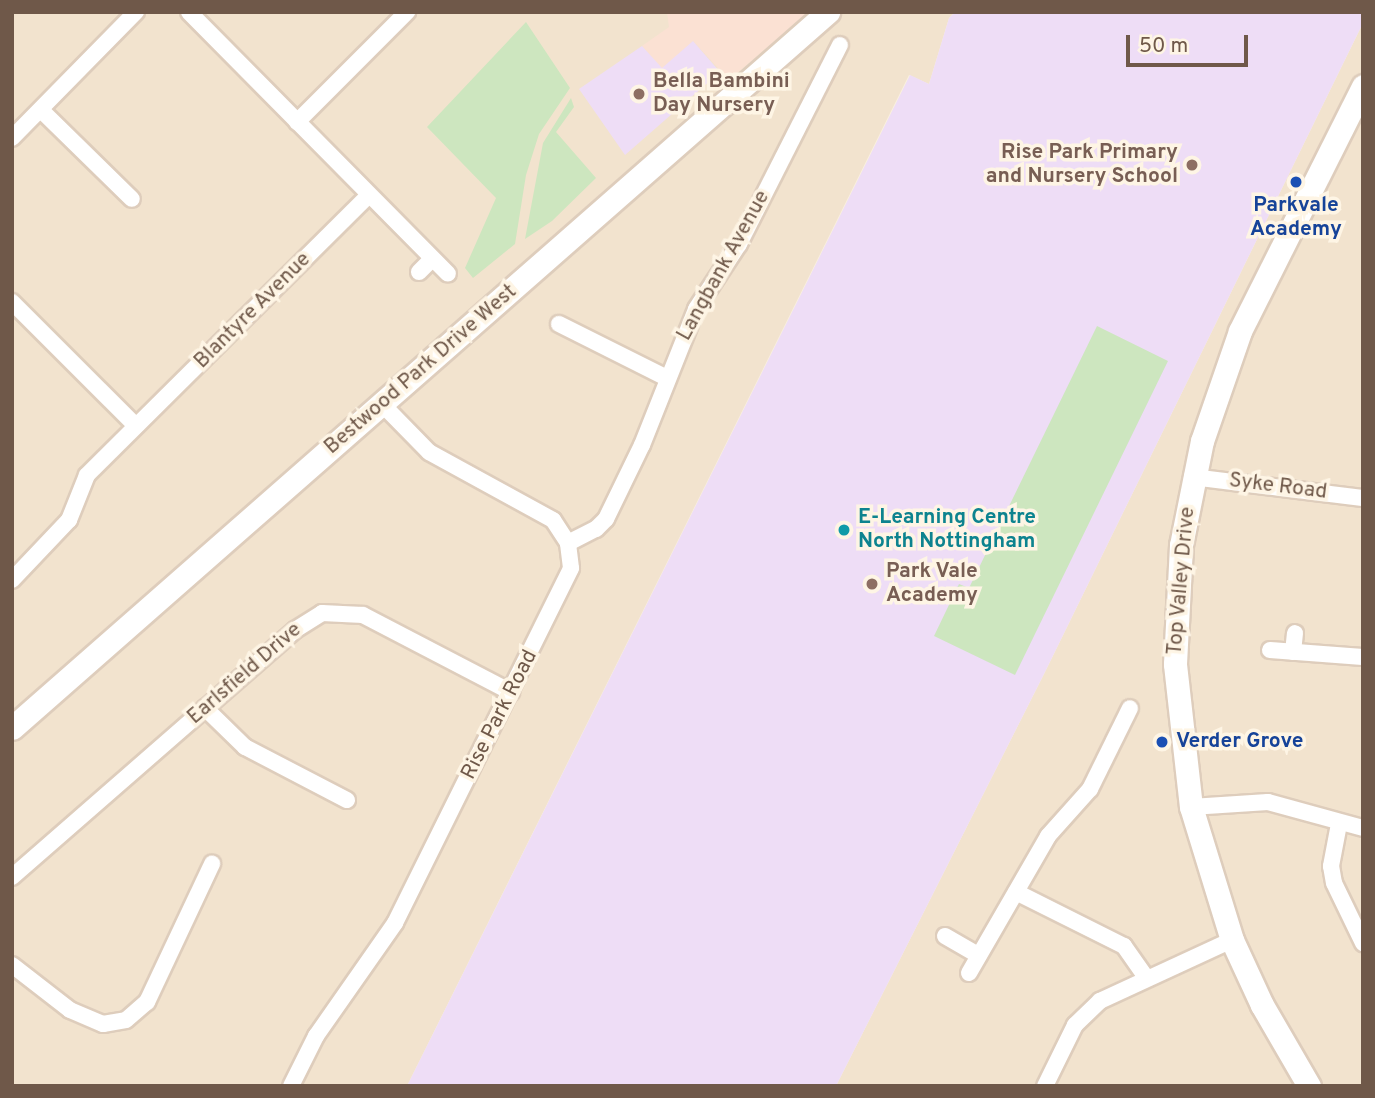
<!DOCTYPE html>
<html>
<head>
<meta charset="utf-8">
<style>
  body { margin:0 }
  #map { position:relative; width:1375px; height:1098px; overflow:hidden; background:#faf1df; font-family:Overpass,sans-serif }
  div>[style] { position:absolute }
  .residential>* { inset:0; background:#f2e3ce }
  .commercial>* { inset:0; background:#fbe1d3 }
  .education>* { inset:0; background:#eeddf6 }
  .green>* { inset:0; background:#cde6bf }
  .roads { filter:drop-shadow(2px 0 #decdbc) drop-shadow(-2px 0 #decdbc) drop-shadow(0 2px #decdbc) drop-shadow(0 -2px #decdbc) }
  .street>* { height:16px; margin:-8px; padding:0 8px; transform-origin:8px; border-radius:8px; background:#fff }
  .secondary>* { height:23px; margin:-11.5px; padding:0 11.5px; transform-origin:11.5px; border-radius:11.5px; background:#fff }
  .dots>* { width:19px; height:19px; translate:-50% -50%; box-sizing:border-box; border:4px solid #fef5e5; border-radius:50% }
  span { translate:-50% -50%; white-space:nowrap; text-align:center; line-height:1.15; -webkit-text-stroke:7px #fef5e5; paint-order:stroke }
  .education-label { font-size:21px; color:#785e54; font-weight:700 }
  .left { translate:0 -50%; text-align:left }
  .right { translate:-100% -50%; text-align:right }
  .transit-label { font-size:21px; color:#164399; font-weight:700 }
  .street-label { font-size:21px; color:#6f5849 }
  .culture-label { font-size:21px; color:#0d838f; font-weight:700 }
  .frame { position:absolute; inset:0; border:14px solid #6f5849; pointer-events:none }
  .scale { position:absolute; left:1126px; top:35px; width:122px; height:32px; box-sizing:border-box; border:4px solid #6f5849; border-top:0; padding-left:9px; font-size:21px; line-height:24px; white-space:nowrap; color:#6f5849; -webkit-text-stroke:5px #fef5e5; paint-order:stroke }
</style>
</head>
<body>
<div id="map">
  <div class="residential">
    <div style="clip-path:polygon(12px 12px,955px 12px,949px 18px,929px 84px,909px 75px,407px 1086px,12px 1086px)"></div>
    <div style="clip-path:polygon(1363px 23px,1363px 1086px,836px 1086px,1045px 672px)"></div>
  </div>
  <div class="commercial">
    <div style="clip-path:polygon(667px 12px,809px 12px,729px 80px,693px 41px,662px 69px,642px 46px,669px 27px)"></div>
  </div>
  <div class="education">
    <div style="clip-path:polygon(955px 12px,1363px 12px,1363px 23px,1045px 672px,836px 1086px,407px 1086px,910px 75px,929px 84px,949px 18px)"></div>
    <div style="clip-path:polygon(693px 41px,720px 72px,625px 155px,579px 89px,642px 46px,662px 68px)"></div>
  </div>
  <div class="green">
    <div style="clip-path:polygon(526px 22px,570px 88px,539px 134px,526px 175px,515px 244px,473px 278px,465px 268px,496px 198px,427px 127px)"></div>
    <div style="clip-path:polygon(571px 98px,574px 107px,556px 132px,596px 178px,552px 221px,525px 239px,543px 143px)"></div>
    <div style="clip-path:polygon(1097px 326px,1168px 361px,1015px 675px,934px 636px,959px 584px,969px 588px)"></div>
  </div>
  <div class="roads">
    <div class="street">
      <div style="left:189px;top:12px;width:368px;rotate:45.3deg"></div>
      <div style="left:41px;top:110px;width:127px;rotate:44.4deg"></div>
      <div style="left:297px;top:122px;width:156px;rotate:-45deg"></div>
      <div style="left:12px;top:138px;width:177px;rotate:-45.5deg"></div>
      <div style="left:419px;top:272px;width:18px;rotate:-45deg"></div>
      <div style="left:12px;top:302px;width:175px;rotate:45deg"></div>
      <div style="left:559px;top:324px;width:121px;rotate:26.6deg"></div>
      <div style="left:1192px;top:477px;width:172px;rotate:7deg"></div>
      <div style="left:568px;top:543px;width:31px;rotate:-27deg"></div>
      <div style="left:596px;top:529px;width:14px;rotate:-45deg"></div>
      <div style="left:606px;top:519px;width:82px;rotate:-64.1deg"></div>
      <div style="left:642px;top:445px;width:146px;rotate:-68.3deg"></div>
      <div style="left:696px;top:309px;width:78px;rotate:-56.5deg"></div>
      <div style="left:739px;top:244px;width:223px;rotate:-63.1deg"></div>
      <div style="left:12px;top:580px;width:83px;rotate:-46.5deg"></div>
      <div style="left:69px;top:520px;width:48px;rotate:-68.2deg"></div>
      <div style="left:87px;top:475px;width:397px;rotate:-44.8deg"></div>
      <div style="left:1270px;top:650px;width:93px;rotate:4.3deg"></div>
      <div style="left:1293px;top:652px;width:19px;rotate:-84deg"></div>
      <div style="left:205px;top:708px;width:56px;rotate:44.3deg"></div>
      <div style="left:245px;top:747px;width:115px;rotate:27.5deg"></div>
      <div style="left:1191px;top:807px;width:77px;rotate:-3.7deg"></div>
      <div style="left:1268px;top:802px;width:98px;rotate:15.3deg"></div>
      <div style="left:1339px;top:824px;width:43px;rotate:100.8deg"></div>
      <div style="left:1331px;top:866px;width:17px;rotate:80deg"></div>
      <div style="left:1334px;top:883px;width:67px;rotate:64.2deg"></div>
      <div style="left:12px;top:877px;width:376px;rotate:-41.1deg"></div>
      <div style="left:295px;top:630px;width:32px;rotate:-32deg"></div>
      <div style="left:322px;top:613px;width:41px;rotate:2.8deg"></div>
      <div style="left:363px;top:615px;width:167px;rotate:27.5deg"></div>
      <div style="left:1016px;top:892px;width:121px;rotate:26.6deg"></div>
      <div style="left:1124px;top:946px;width:39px;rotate:55deg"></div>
      <div style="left:945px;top:936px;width:39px;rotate:30deg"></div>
      <div style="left:12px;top:965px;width:73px;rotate:37.8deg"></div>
      <div style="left:70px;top:1010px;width:36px;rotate:23deg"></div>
      <div style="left:103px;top:1024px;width:23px;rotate:-10deg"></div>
      <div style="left:126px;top:1020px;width:28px;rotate:-41deg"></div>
      <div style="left:147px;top:1002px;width:153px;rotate:-64.8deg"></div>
      <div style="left:969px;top:973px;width:158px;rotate:-60deg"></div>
      <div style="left:1048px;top:836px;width:63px;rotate:-48.2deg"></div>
      <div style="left:1090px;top:789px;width:90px;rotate:-63.7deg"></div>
      <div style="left:291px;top:1086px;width:56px;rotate:-63.4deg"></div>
      <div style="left:316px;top:1036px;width:138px;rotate:-55deg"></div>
      <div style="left:395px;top:923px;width:396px;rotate:-63.6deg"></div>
      <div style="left:571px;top:568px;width:25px;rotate:-97deg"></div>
      <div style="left:568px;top:543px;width:27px;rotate:-123deg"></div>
      <div style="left:553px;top:520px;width:141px;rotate:-151.3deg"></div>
      <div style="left:429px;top:452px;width:67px;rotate:-134.4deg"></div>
      <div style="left:1045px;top:1086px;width:68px;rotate:-63.8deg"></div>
      <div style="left:1075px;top:1025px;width:35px;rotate:-44deg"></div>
      <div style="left:1100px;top:1001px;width:145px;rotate:-24.8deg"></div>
    </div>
    <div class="secondary">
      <div style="left:12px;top:728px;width:1086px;rotate:-41.27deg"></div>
      <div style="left:1309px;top:1086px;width:94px;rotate:-120.1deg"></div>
      <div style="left:1262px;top:1005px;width:72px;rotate:-114.8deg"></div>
      <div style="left:1232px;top:940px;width:139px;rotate:-107.1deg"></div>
      <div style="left:1191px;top:807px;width:144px;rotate:-96.4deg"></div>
      <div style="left:1175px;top:664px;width:119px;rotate:-87.1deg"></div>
      <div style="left:1181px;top:545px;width:106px;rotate:-78.6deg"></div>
      <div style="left:1202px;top:441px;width:116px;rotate:-70.9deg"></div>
      <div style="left:1240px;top:331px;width:274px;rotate:-63.3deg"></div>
    </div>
  </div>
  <div class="dots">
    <div style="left:639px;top:94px;background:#8d6e63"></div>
    <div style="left:1192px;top:165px;background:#8d6e63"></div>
    <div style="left:1296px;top:182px;background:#1a4fb4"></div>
    <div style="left:844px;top:530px;background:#0f9aa8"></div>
    <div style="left:872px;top:584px;background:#8d6e63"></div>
    <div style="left:1162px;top:742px;background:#1a4fb4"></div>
  </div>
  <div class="education-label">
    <span class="left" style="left:653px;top:94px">Bella Bambini<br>Day Nursery</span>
    <span class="right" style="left:1178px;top:165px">Rise Park Primary<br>and Nursery School</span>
    <span class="left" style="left:886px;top:584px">Park Vale<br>Academy</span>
  </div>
  <div class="transit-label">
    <span style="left:1296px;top:218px">Parkvale<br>Academy</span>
    <span class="left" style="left:1176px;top:742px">Verder Grove</span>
  </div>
  <div class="street-label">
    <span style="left:724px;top:266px;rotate:-61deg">Langbank Avenue</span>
    <span style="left:253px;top:311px;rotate:-45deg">Blantyre Avenue</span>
    <span style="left:421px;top:370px;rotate:-41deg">Bestwood Park Drive West</span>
    <span style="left:1278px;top:487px;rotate:7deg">Syke Road</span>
    <span style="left:1182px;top:581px;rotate:-85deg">Top Valley Drive</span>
    <span style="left:245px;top:674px;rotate:-41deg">Earlsfield Drive</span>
    <span style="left:500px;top:715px;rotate:-63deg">Rise Park Road</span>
  </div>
  <div class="culture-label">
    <span class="left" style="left:858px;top:530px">E-Learning Centre<br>North Nottingham</span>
  </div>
  <div class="frame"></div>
  <div class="scale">50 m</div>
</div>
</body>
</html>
